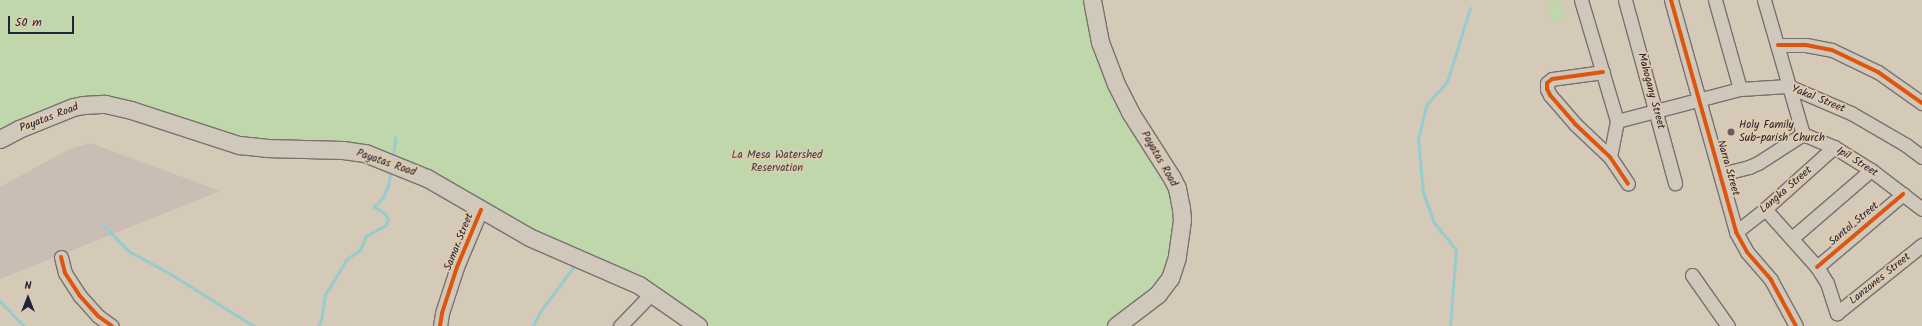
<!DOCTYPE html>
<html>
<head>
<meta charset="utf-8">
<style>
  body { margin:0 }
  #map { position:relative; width:1922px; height:326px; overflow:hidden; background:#d5c9b8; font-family:Kalam,sans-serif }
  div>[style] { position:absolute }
  .built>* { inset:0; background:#c9bdb4 }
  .green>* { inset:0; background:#c0d6ab; transform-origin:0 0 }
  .stream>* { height:2.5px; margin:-1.25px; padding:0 1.25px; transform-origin:1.25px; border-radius:1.25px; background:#97ccce }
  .roads { filter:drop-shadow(1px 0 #77726f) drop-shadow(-1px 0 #77726f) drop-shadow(0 1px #77726f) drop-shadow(0 -1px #77726f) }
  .minor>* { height:13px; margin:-6.5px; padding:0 6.5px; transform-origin:6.5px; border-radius:6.5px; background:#d1c8bc }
  .major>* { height:17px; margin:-8.5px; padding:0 8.5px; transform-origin:8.5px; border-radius:8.5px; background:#d1c8bc }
  .cycleway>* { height:4px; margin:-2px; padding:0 2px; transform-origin:2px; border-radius:2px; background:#de560e }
  .dots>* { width:11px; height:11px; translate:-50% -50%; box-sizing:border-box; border:2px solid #e2cbab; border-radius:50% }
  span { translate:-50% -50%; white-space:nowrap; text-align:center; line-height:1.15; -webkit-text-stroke:3.5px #e2cbab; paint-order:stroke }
  .street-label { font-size:11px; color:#22223b }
  .poi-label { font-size:11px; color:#22223b }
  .left { translate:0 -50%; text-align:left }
  .park-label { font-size:11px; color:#373e4a }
  .north { position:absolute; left:8px; top:278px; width:40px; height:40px; -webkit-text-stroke:3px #e2cbab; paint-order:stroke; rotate:0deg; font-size:11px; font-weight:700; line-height:16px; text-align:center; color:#22223b }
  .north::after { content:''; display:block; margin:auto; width:14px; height:18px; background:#22223b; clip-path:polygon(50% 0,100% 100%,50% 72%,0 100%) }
  .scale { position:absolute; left:8px; top:16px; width:66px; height:18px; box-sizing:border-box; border:2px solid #22223b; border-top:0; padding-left:5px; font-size:12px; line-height:14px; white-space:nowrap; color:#22223b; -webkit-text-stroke:3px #e2cbab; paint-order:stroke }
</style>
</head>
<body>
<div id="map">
  <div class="built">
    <div style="clip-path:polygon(90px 143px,220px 191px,0 279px,0 187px,68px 150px)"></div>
  </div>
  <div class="green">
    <div style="clip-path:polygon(0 0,1087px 0,1176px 201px,1166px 277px,1111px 326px,698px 326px,652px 293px,365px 153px,266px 148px,104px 104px,0 139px)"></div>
    <div style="left:1560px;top:0;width:20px;height:14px;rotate:75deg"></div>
  </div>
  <div class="stream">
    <div style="left:393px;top:157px;width:19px;rotate:-84deg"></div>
    <div style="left:102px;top:224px;width:38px;rotate:45deg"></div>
    <div style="left:129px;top:251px;width:48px;rotate:28.7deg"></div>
    <div style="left:171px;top:274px;width:98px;rotate:32.1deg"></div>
    <div style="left:0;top:301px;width:35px;rotate:46deg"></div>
    <div style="left:318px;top:326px;width:7px;rotate:-63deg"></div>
    <div style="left:321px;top:320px;width:25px;rotate:-81deg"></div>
    <div style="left:325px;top:295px;width:42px;rotate:-58.6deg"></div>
    <div style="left:347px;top:259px;width:16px;rotate:-35deg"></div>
    <div style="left:360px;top:250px;width:15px;rotate:-67deg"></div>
    <div style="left:366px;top:236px;width:23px;rotate:-29deg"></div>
    <div style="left:386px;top:225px;width:5px;rotate:-68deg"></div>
    <div style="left:388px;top:220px;width:7px;rotate:-117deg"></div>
    <div style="left:385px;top:214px;width:13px;rotate:-148deg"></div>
    <div style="left:374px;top:207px;width:13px;rotate:-48deg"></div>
    <div style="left:383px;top:197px;width:12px;rotate:-66deg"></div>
    <div style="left:388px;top:186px;width:16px;rotate:-79deg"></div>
    <div style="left:533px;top:326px;width:16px;rotate:-63deg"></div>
    <div style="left:540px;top:312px;width:59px;rotate:-53.3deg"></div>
    <div style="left:1450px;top:326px;width:76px;rotate:-85.5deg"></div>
    <div style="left:1456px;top:250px;width:35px;rotate:-129deg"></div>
    <div style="left:1434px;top:223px;width:32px;rotate:-110deg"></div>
    <div style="left:1423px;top:193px;width:54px;rotate:-95.3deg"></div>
    <div style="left:1418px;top:139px;width:36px;rotate:-76deg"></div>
    <div style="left:1427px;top:104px;width:30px;rotate:-48deg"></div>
    <div style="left:1447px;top:82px;width:77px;rotate:-72.7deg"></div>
  </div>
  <div class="roads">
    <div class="minor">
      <div style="left:1581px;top:0;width:126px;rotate:73.4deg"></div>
      <div style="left:1617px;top:121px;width:37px;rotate:101deg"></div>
      <div style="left:1625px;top:0;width:190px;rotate:74.7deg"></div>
      <div style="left:1671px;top:0;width:241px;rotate:74.3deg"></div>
      <div style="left:1736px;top:232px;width:23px;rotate:61deg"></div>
      <div style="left:1747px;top:252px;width:37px;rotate:49deg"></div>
      <div style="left:1771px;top:280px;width:52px;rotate:61.5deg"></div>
      <div style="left:1715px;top:0;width:92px;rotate:74.3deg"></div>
      <div style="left:1764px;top:0;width:140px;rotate:73.8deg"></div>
      <div style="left:1803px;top:134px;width:34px;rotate:23deg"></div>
      <div style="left:1834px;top:147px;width:44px;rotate:31.9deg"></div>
      <div style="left:1871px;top:170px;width:64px;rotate:37.4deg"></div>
      <div style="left:1778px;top:45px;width:28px"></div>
      <div style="left:1806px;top:45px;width:26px;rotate:11deg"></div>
      <div style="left:1832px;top:50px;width:51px;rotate:25.6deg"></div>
      <div style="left:1878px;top:72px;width:54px;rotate:35.2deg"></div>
      <div style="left:1603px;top:72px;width:51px;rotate:172.2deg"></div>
      <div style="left:1552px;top:79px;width:6px;rotate:141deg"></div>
      <div style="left:1547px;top:83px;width:6px;rotate:90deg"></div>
      <div style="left:1547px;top:89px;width:7px;rotate:63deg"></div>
      <div style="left:1550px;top:95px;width:38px;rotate:49deg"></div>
      <div style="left:1575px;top:124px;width:48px;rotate:43.3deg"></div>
      <div style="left:1610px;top:157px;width:32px;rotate:56deg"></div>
      <div style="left:1617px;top:121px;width:127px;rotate:-14.6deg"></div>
      <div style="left:1740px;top:89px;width:48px;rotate:-3.6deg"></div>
      <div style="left:1788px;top:86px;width:69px;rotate:23.2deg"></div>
      <div style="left:1851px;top:113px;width:64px;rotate:30.2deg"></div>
      <div style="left:1906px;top:145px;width:20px;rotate:37deg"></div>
      <div style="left:1721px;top:174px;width:29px;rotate:-14deg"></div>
      <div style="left:1749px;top:167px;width:10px;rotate:-24deg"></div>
      <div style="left:1758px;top:163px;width:54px;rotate:-32.8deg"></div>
      <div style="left:1765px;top:209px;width:78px;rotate:48.1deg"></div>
      <div style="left:1817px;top:267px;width:19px;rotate:58deg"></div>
      <div style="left:1827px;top:283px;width:32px;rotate:72deg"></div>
      <div style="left:1837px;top:313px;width:109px;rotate:-38.7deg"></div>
      <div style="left:1736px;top:232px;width:37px;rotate:-38deg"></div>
      <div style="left:1765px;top:209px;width:93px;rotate:-41.9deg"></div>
      <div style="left:1792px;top:238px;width:104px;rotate:-40.7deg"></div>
      <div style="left:61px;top:257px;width:16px;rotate:76deg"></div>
      <div style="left:65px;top:273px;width:27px;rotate:57deg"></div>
      <div style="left:80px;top:296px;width:27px;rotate:48deg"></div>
      <div style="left:98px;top:316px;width:17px;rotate:36deg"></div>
      <div style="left:1817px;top:267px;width:113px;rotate:-40.3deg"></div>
      <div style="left:1692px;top:275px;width:62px;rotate:54.8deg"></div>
      <div style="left:440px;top:326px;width:13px;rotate:-81deg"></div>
      <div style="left:442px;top:313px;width:48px;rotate:-71.9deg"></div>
      <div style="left:457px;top:267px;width:62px;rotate:-67.2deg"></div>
      <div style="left:620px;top:326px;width:46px;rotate:-45.9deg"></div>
    </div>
    <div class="major">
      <div style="left:1092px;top:0;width:43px;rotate:79.2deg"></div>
      <div style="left:1100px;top:42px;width:45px;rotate:69.1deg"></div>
      <div style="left:1116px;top:84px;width:31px;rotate:63deg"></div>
      <div style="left:1130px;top:112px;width:78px;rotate:57.5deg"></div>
      <div style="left:1172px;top:178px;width:11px;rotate:63deg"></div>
      <div style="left:1177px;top:188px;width:20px;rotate:79deg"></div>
      <div style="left:1181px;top:208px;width:12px;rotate:85deg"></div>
      <div style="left:1182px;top:220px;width:37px;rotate:98deg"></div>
      <div style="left:1177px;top:257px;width:22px;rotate:108deg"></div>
      <div style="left:1170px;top:278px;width:20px;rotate:127deg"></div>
      <div style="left:1158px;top:294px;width:53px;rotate:142.7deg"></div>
      <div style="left:0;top:139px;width:21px;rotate:-28deg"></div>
      <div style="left:19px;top:129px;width:58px;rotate:-22.2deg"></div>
      <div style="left:73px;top:107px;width:10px;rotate:-11deg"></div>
      <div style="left:83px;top:105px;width:22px;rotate:-3deg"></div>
      <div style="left:105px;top:104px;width:27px;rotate:13deg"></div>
      <div style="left:131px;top:110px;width:114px;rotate:18deg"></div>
      <div style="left:239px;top:145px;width:27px;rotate:6deg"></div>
      <div style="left:266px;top:148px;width:77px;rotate:1.5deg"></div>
      <div style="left:343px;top:150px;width:22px;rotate:8deg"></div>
      <div style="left:365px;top:153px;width:67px;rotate:22deg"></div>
      <div style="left:427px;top:178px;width:118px;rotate:30deg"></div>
      <div style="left:529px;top:237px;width:120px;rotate:23.6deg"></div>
      <div style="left:639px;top:285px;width:72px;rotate:34.8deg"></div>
    </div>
  </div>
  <div class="cycleway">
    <div style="left:1671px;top:0;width:241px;rotate:74.3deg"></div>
    <div style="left:1736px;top:232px;width:23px;rotate:61deg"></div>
    <div style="left:1747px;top:252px;width:37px;rotate:49deg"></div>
    <div style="left:1771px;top:280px;width:52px;rotate:61.5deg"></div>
    <div style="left:1778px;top:45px;width:28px"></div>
    <div style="left:1806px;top:45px;width:26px;rotate:11deg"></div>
    <div style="left:1832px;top:50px;width:51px;rotate:25.6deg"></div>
    <div style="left:1878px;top:72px;width:54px;rotate:35.2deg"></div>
    <div style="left:1603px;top:72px;width:51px;rotate:172.2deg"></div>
    <div style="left:1552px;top:79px;width:6px;rotate:141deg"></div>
    <div style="left:1547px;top:83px;width:6px;rotate:90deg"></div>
    <div style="left:1547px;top:89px;width:7px;rotate:63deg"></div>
    <div style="left:1550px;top:95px;width:38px;rotate:49deg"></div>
    <div style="left:1575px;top:124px;width:48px;rotate:43.3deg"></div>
    <div style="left:1610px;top:157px;width:32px;rotate:56deg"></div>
    <div style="left:61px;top:257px;width:16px;rotate:76deg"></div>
    <div style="left:65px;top:273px;width:27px;rotate:57deg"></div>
    <div style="left:80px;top:296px;width:27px;rotate:48deg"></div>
    <div style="left:98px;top:316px;width:17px;rotate:36deg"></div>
    <div style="left:1817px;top:267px;width:113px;rotate:-40.3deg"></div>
    <div style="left:440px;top:326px;width:13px;rotate:-81deg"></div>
    <div style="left:442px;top:313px;width:48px;rotate:-71.9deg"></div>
    <div style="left:457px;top:267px;width:62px;rotate:-67.2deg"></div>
  </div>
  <div class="dots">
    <div style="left:1731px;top:132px;background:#615c67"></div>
  </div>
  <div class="street-label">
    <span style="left:1651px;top:91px;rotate:75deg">Mahogany Street</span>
    <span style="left:1818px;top:99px;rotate:22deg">Yakal Street</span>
    <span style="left:49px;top:118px;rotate:-21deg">Payatas Road</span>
    <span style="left:1159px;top:159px;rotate:60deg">Payatas Road</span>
    <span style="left:1857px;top:162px;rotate:32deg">Ipil Street</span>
    <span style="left:386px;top:163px;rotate:19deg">Payatas Road</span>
    <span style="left:1728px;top:168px;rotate:74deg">Narra Street</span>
    <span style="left:1786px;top:190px;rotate:-41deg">Langka Street</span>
    <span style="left:1854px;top:224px;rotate:-40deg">Santol Street</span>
    <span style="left:459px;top:242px;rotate:-68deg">Samar Street</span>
    <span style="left:1880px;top:279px;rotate:-39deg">Lanzones Street</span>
  </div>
  <div class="poi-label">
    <span class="left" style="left:1739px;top:132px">Holy Family<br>Sub-parish Church</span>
  </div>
  <div class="park-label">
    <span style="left:777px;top:162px">La Mesa Watershed<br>Reservation</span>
  </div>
  <div class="north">N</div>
  <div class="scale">50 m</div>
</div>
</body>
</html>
